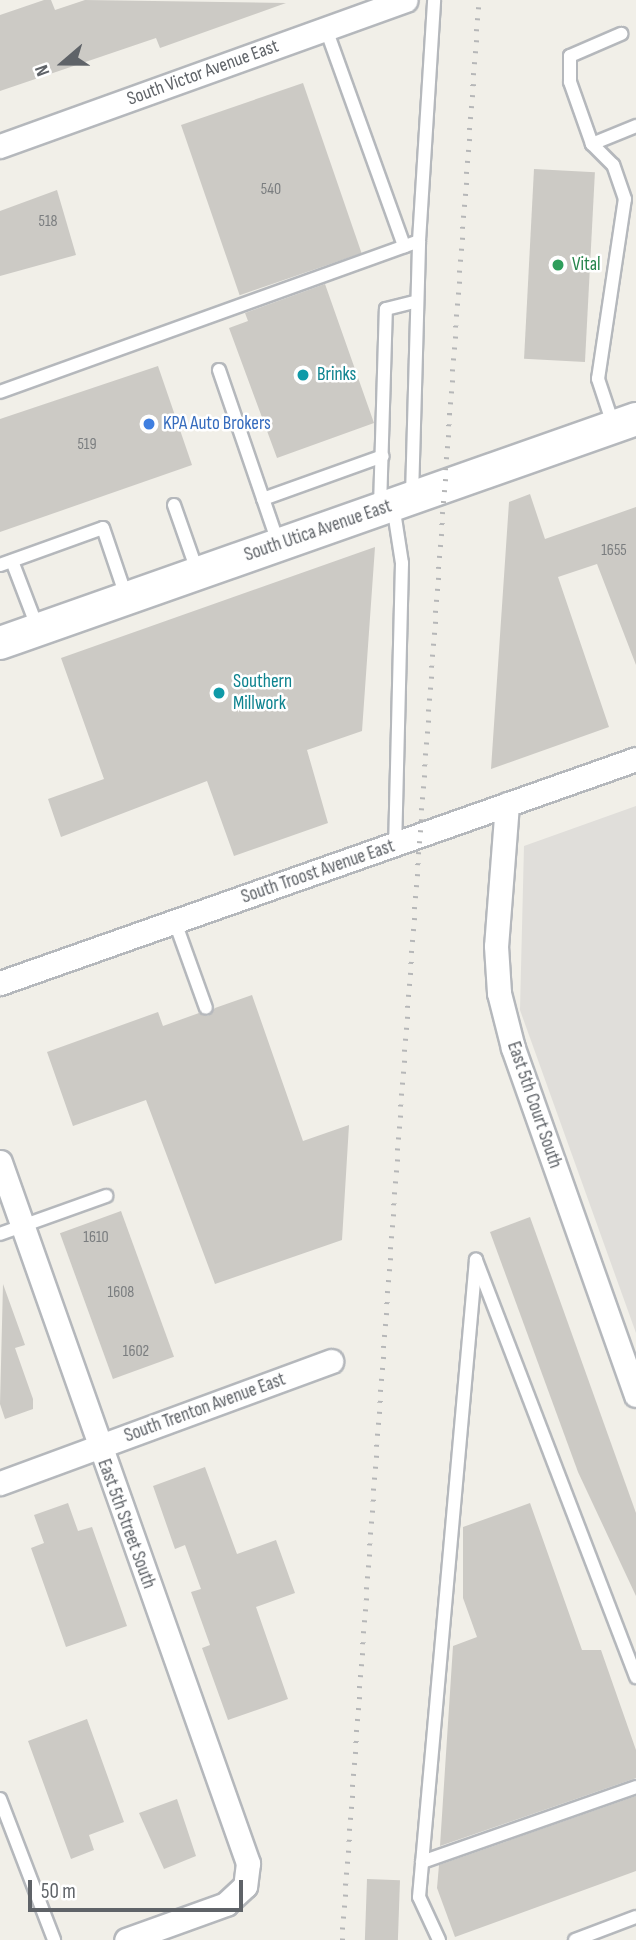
<!DOCTYPE html>
<html>
<head>
<meta charset="utf-8">
<style>
  body { margin:0 }
  #map { position:relative; width:636px; height:1940px; overflow:hidden; background:#f1efe8; font-family:"Sofia Sans Condensed",sans-serif }
  div>[style] { position:absolute }
  .industrial>* { inset:0; background:#e0deda }
  .building>* { inset:0; background:#cccac5; transform-origin:0 0 }
  .roads { filter:drop-shadow(2px 0 #b5b8bc) drop-shadow(-2px 0 #b5b8bc) drop-shadow(0 2px #b5b8bc) drop-shadow(0 -2px #b5b8bc) }
  .lane>* { height:12px; margin:-6px; padding:0 6px; transform-origin:6px; border-radius:6px; background:#fff }
  .street>* { height:23px; margin:-11.5px; padding:0 11.5px; transform-origin:11.5px; border-radius:11.5px; background:#fff }
  .secondary>* { height:32px; margin:-16px; padding:0 16px; transform-origin:16px; border-radius:16px; background:#fff }
  .rail>* { height:5px; margin-top:-2.5px; transform-origin:0; background:repeating-linear-gradient(90deg,#b6b7b8 0 2px,transparent 0 11px) }
  .dots>* { width:19px; height:19px; translate:-50% -50%; box-sizing:border-box; border:4px solid #fff; border-radius:50% }
  span { translate:-50% -50%; white-space:nowrap; text-align:center; line-height:1.15; -webkit-text-stroke:5px #fff; paint-order:stroke }
  .number-label { font-size:16px; color:#7a7d7f }
  .number-label span { -webkit-text-stroke-width:0 }
  .street-label { font-size:19px; color:#5f6368 }
  .leisure-label { font-size:19px; color:#27864d }
  .left { translate:0 -50%; text-align:left }
  .culture-label { font-size:19px; color:#0d838f }
  .shop-label { font-size:19px; color:#366cbe }
  .north { position:absolute; left:28px; top:28px; width:70px; height:70px; -webkit-text-stroke:5px #fff; paint-order:stroke; rotate:250deg; font-size:19px; font-weight:700; line-height:28px; text-align:center; color:#5f6368 }
  .north::after { content:''; display:block; margin:auto; width:24px; height:32px; background:#5f6368; clip-path:polygon(50% 0,100% 100%,50% 72%,0 100%) }
  .scale { position:absolute; left:28px; top:1880px; width:215px; height:32px; box-sizing:border-box; border:4px solid #5f6368; border-top:0; padding-left:9px; font-size:21px; line-height:24px; white-space:nowrap; color:#5f6368; -webkit-text-stroke:5px #fff; paint-order:stroke }
</style>
</head>
<body>
<div id="map">
  <div class="industrial">
    <div style="clip-path:polygon(636px 806px,636px 1333px,520px 1010px,524px 846px)"></div>
  </div>
  <div class="building">
    <div style="clip-path:polygon(44px 0,51px 0,55px 10px,85px 0,286px 3px,160px 48px,156px 38px,0 91px,0 15px)"></div>
    <div style="left:303px;top:83px;width:180px;height:129px;rotate:71deg"></div>
    <div style="left:534px;top:169px;width:61px;height:190px;rotate:3deg"></div>
    <div style="clip-path:polygon(57px 190px,76px 255px,0 276px,0 211px)"></div>
    <div style="clip-path:polygon(325px 284px,374px 423px,277px 458px,229px 328px,248px 321px,245px 313px)"></div>
    <div style="clip-path:polygon(158px 366px,192px 465px,0 532px,0 419px)"></div>
    <div style="clip-path:polygon(530px 494px,545px 539px,636px 507px,636px 665px,597px 564px,558px 577px,609px 727px,491px 769px,509px 502px)"></div>
    <div style="clip-path:polygon(375px 547px,362px 731px,307px 750px,328px 823px,234px 856px,207px 781px,61px 837px,48px 799px,104px 779px,61px 658px)"></div>
    <div style="clip-path:polygon(252px 995px,303px 1141px,349px 1125px,342px 1240px,215px 1284px,146px 1100px,73px 1126px,47px 1052px,158px 1012px,163px 1026px,199px 1013px,208px 1016px,215px 1008px)"></div>
    <div style="left:121px;top:1211px;width:155px;height:65px;rotate:70deg"></div>
    <div style="clip-path:polygon(530px 1217px,636px 1513px,636px 1596px,578px 1472px,490px 1232px)"></div>
    <div style="clip-path:polygon(3px 1284px,25px 1345px,15px 1348px,33px 1399px,33px 1409px,5px 1419px,0 1404px)"></div>
    <div style="clip-path:polygon(205px 1467px,237px 1554px,276px 1540px,295px 1593px,256px 1607px,288px 1699px,228px 1720px,202px 1648px,210px 1645px,191px 1592px,201px 1589px,185px 1545px,175px 1549px,153px 1486px)"></div>
    <div style="clip-path:polygon(68px 1503px,78px 1531px,92px 1527px,127px 1626px,66px 1647px,31px 1548px,44px 1543px,34px 1515px)"></div>
    <div style="clip-path:polygon(530px 1503px,582px 1650px,601px 1650px,636px 1750px,636px 1778px,440px 1846px,453px 1646px,477px 1637px,463px 1598px,463px 1527px)"></div>
    <div style="clip-path:polygon(87px 1719px,124px 1822px,89px 1835px,94px 1850px,71px 1859px,28px 1741px)"></div>
    <div style="clip-path:polygon(636px 1796px,636px 1871px,455px 1937px,437px 1888px,439px 1865px)"></div>
    <div style="clip-path:polygon(177px 1799px,196px 1856px,164px 1869px,139px 1813px)"></div>
    <div style="left:367px;top:1879px;width:33px;height:61px;rotate:2deg"></div>
  </div>
  <div class="roads">
    <div class="lane">
      <div style="left:326px;top:29px;width:231px;rotate:70.2deg"></div>
      <div style="left:592px;top:144px;width:48px;rotate:-22.2deg"></div>
      <div style="left:219px;top:370px;width:185px;rotate:71.1deg"></div>
      <div style="left:0;top:392px;width:445px;rotate:-19.8deg"></div>
      <div style="left:614px;top:427px;width:51px;rotate:-108.4deg"></div>
      <div style="left:598px;top:379px;width:182px;rotate:-81.5deg"></div>
      <div style="left:625px;top:199px;width:36px;rotate:-109deg"></div>
      <div style="left:613px;top:165px;width:30px;rotate:-135deg"></div>
      <div style="left:592px;top:144px;width:66px;rotate:-109.5deg"></div>
      <div style="left:570px;top:82px;width:26px;rotate:-90deg"></div>
      <div style="left:570px;top:56px;width:56px;rotate:-23.3deg"></div>
      <div style="left:412px;top:496px;width:255px;rotate:-88.4deg"></div>
      <div style="left:419px;top:241px;width:241px;rotate:-86.4deg"></div>
      <div style="left:263px;top:499px;width:127px;rotate:-19.7deg"></div>
      <div style="left:174px;top:505px;width:72px;rotate:70.6deg"></div>
      <div style="left:393px;top:505px;width:59px;rotate:81.2deg"></div>
      <div style="left:402px;top:563px;width:281px;rotate:91.4deg"></div>
      <div style="left:380px;top:507px;width:198px;rotate:-88.3deg"></div>
      <div style="left:386px;top:309px;width:32px;rotate:-14deg"></div>
      <div style="left:12px;top:561px;width:73px;rotate:69.1deg"></div>
      <div style="left:0;top:565px;width:109px;rotate:-19.8deg"></div>
      <div style="left:103px;top:528px;width:75px;rotate:71.3deg"></div>
      <div style="left:175px;top:922px;width:91px;rotate:70.2deg"></div>
      <div style="left:0;top:1234px;width:113px;rotate:-19.7deg"></div>
      <div style="left:0;top:1799px;width:151px;rotate:69deg"></div>
      <div style="left:422px;top:1862px;width:227px;rotate:-19.3deg"></div>
      <div style="left:439px;top:1940px;width:47px;rotate:-114.9deg"></div>
      <div style="left:419px;top:1897px;width:640px;rotate:-84.89deg"></div>
      <div style="left:476px;top:1260px;width:447px;rotate:69deg"></div>
      <div style="left:575px;top:1940px;width:65px;rotate:-20.7deg"></div>
    </div>
    <div class="street">
      <div style="left:0;top:146px;width:431px;rotate:-19.8deg"></div>
      <div style="left:507px;top:804px;width:142px;rotate:94.4deg"></div>
      <div style="left:496px;top:946px;width:47px;rotate:86.3deg"></div>
      <div style="left:499px;top:993px;width:57px;rotate:75.7deg"></div>
      <div style="left:513px;top:1048px;width:368px;rotate:70.5deg"></div>
      <div style="left:0;top:983px;width:674px;rotate:-19.4deg"></div>
      <div style="left:0;top:1162px;width:744px;rotate:70.52deg"></div>
      <div style="left:248px;top:1863px;width:23px;rotate:97deg"></div>
      <div style="left:245px;top:1886px;width:26px;rotate:137deg"></div>
      <div style="left:226px;top:1904px;width:106px;rotate:160.2deg"></div>
      <div style="left:0;top:1483px;width:353px;rotate:-20.2deg"></div>
    </div>
    <div class="secondary">
      <div style="left:0;top:643px;width:674px;rotate:-19.4deg"></div>
    </div>
  </div>
  <div class="rail">
    <div style="left:342px;top:1940px;width:1945px;rotate:-85.96deg"></div>
  </div>
  <div class="dots">
    <div style="left:558px;top:265px;background:#2e9e5b"></div>
    <div style="left:303px;top:375px;background:#0f9aa8"></div>
    <div style="left:149px;top:424px;background:#3f7fe0"></div>
    <div style="left:219px;top:693px;background:#0f9aa8"></div>
  </div>
  <div class="number-label">
    <span style="left:271px;top:190px">540</span>
    <span style="left:48px;top:222px">518</span>
    <span style="left:87px;top:445px">519</span>
    <span style="left:614px;top:551px">1655</span>
    <span style="left:96px;top:1238px">1610</span>
    <span style="left:121px;top:1293px">1608</span>
    <span style="left:136px;top:1352px">1602</span>
  </div>
  <div class="street-label">
    <span style="left:203px;top:73px;rotate:-20deg">South Victor Avenue East</span>
    <span style="left:318px;top:531px;rotate:-19deg">South Utica Avenue East</span>
    <span style="left:318px;top:872px;rotate:-19deg">South Troost Avenue East</span>
    <span style="left:534px;top:1105px;rotate:71deg">East 5th Court South</span>
    <span style="left:205px;top:1408px;rotate:-20deg">South Trenton Avenue East</span>
    <span style="left:126px;top:1524px;rotate:70deg">East 5th Street South</span>
  </div>
  <div class="leisure-label">
    <span class="left" style="left:572px;top:265px">Vital</span>
  </div>
  <div class="culture-label">
    <span class="left" style="left:317px;top:375px">Brinks</span>
    <span class="left" style="left:233px;top:693px">Southern<br>Millwork</span>
  </div>
  <div class="shop-label">
    <span class="left" style="left:163px;top:424px">KPA Auto Brokers</span>
  </div>
  <div class="north">N</div>
  <div class="scale">50 m</div>
</div>
</body>
</html>
